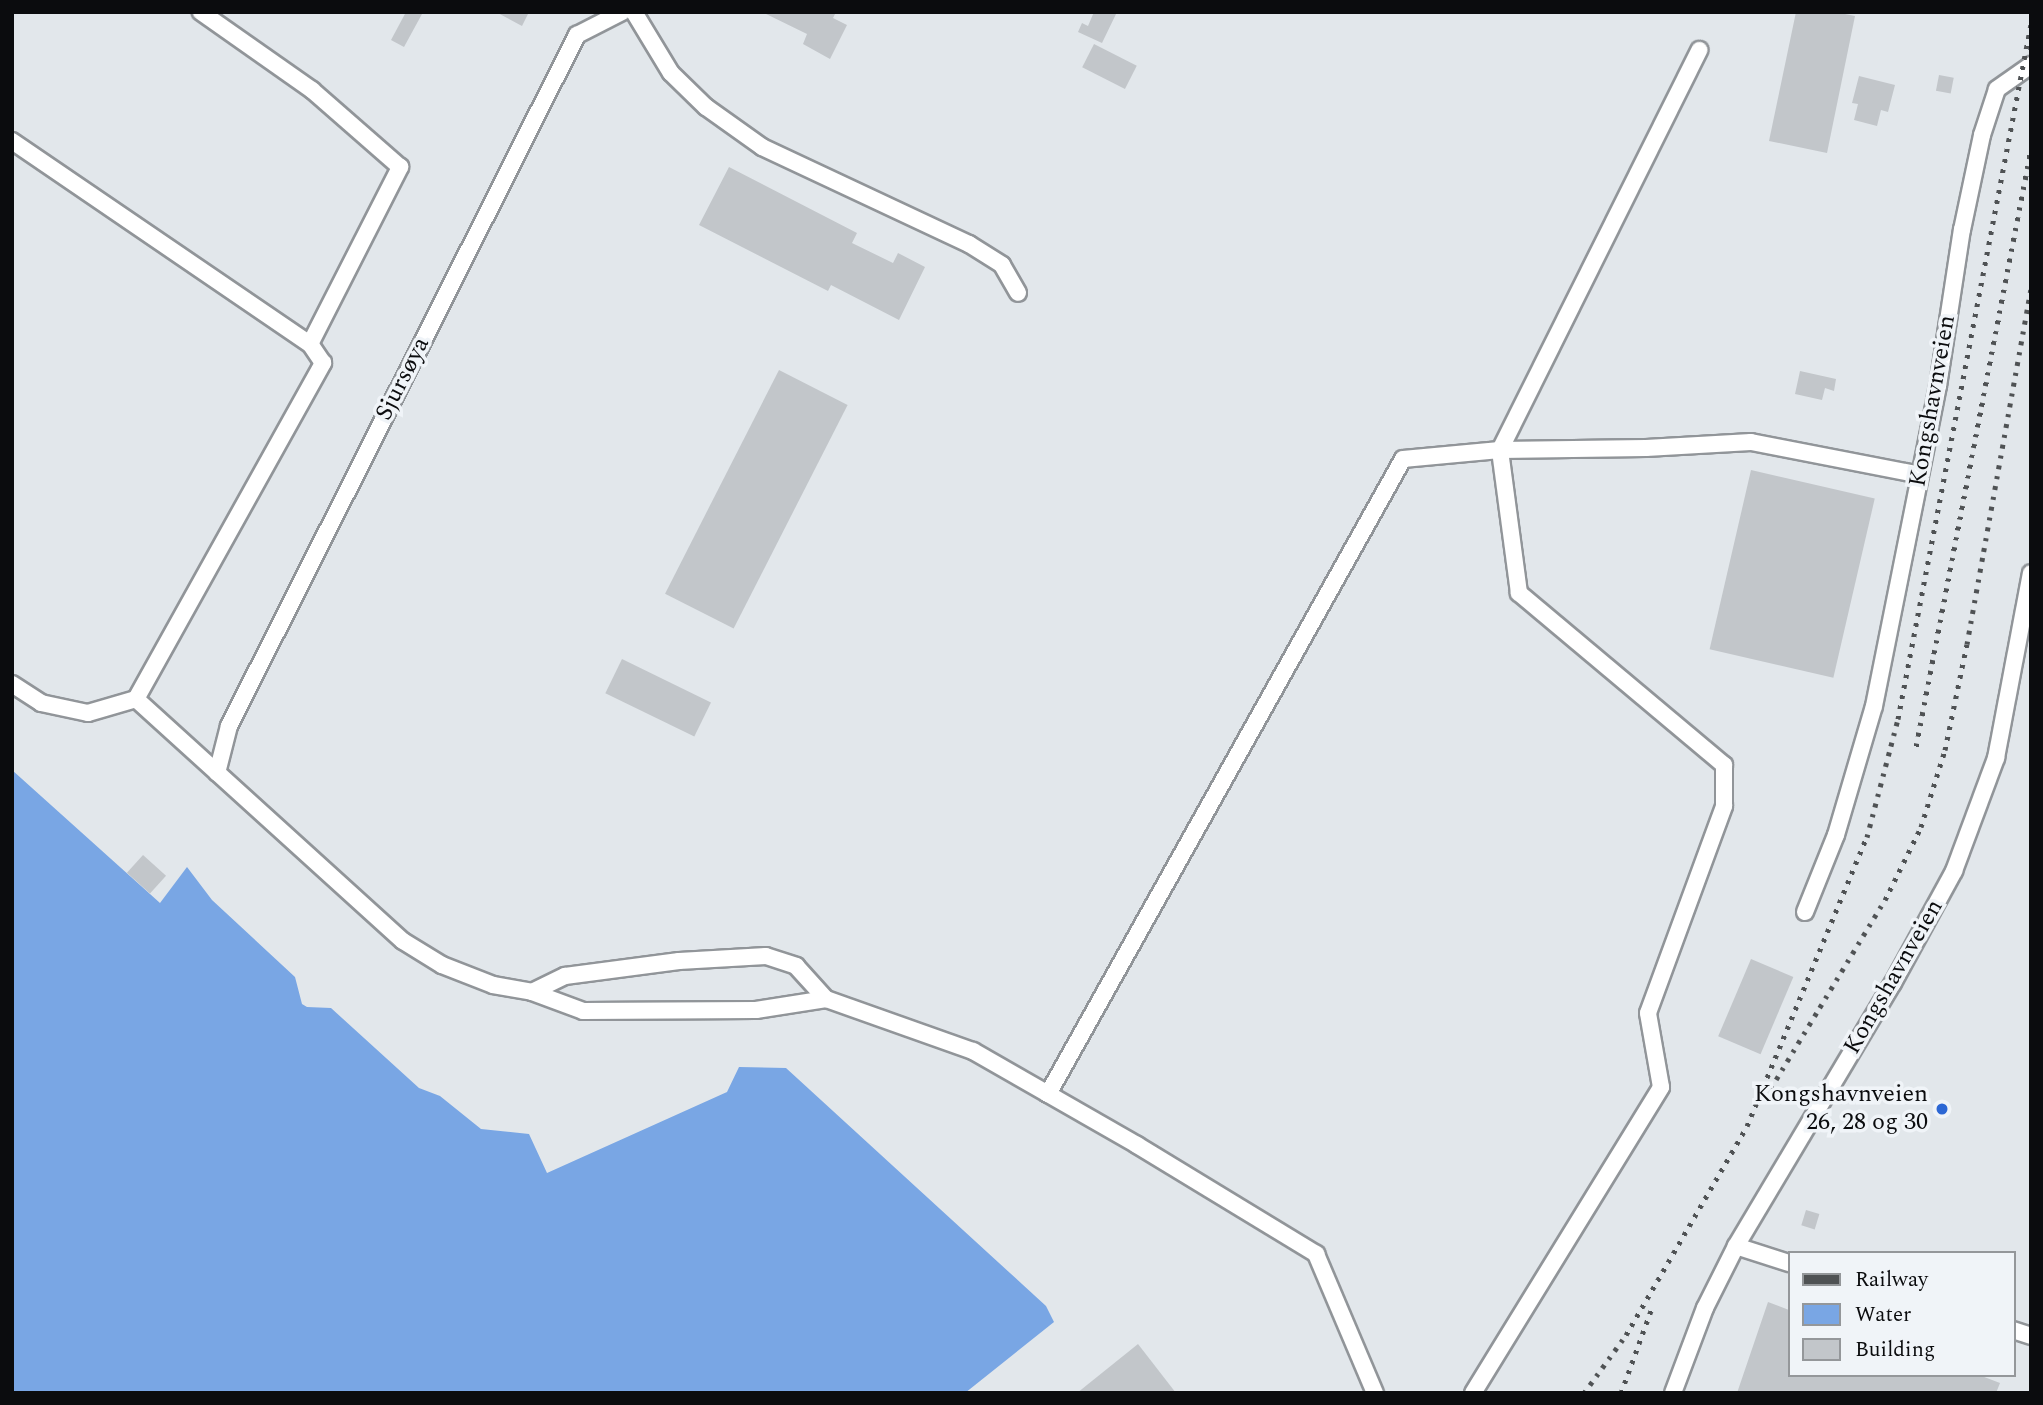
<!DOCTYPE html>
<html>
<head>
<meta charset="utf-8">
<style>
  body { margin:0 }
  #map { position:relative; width:2043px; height:1405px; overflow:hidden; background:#e2e7eb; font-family:Spectral,serif }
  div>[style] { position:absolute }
  .water>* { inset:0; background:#79a6e4 }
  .building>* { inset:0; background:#c2c6ca; transform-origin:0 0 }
  .roads { filter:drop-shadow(2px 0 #919599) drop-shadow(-2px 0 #919599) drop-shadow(0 2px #919599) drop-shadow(0 -2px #919599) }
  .lane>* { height:16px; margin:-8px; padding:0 8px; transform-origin:8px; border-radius:8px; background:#fff }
  .rail>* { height:5px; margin-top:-2.5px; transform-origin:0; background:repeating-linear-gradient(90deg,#4f5254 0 3.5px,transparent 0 10.5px) }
  .dots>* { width:19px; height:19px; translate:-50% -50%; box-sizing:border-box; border:4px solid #f0f4f8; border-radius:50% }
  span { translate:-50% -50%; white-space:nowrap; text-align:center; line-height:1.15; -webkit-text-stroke:7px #f0f4f8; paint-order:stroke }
  .street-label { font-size:24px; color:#0b0c0e }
  .poi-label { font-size:24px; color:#0b0c0e }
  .right { translate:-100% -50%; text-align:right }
  .frame { position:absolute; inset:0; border:14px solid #0b0c0e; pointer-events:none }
  .legend { position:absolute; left:1788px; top:1251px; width:228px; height:126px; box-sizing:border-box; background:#f0f4f8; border:2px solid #94979a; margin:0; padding:9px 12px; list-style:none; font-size:21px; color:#0b0c0e }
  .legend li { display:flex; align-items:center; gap:14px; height:35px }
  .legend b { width:35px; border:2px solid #94979a }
</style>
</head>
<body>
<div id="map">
  <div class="water">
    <div style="clip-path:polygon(12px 770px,160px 903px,187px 867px,212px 900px,295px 977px,302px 1004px,307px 1007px,331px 1008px,419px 1088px,440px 1096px,481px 1129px,529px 1134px,547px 1173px,727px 1092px,739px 1067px,786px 1068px,1046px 1306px,1054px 1322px,965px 1393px,12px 1393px)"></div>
  </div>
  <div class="building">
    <div style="clip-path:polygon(406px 12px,422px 14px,404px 47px,391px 40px)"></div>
    <div style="clip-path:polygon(496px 12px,529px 12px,522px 26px)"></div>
    <div style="clip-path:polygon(762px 12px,836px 12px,833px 18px,847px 25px,830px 59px,803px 44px,807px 34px)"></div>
    <div style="clip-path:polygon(1094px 12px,1117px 12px,1102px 43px,1078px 32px,1082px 23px,1088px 26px)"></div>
    <div style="clip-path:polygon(1796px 12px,1835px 12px,1855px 16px,1827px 153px,1769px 141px)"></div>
    <div style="left:1094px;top:44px;width:48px;height:26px;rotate:27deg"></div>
    <div style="left:1939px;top:75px;width:15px;height:16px;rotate:11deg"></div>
    <div style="clip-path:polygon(1859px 76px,1895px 85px,1888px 112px,1881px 110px,1877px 126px,1854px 120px,1858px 104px,1852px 103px)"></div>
    <div style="clip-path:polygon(729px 167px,857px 233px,852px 243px,893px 263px,898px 253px,925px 267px,899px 320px,831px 285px,828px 291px,699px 225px)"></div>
    <div style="left:779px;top:370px;width:77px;height:251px;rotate:27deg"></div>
    <div style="clip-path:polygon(1800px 371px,1836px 379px,1834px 391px,1825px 388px,1822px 400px,1795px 394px)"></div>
    <div style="left:1751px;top:470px;width:127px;height:184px;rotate:13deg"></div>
    <div style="left:622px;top:659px;width:99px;height:38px;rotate:26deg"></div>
    <div style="left:143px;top:855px;width:31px;height:24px;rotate:42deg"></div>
    <div style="left:1751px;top:959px;width:46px;height:84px;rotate:23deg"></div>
    <div style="left:1806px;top:1210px;width:14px;height:16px;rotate:17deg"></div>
    <div style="clip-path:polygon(1768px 1302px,1789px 1310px,1789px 1375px,1979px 1375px,2000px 1383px,1996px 1393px,1737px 1393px)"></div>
    <div style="clip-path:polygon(1138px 1344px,1176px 1393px,1077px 1393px)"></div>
  </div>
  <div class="roads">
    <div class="lane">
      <div style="left:634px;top:12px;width:71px;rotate:58.8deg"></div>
      <div style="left:671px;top:73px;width:49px;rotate:44.2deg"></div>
      <div style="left:706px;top:107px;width:69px;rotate:35.5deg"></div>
      <div style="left:762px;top:147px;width:229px;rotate:25.1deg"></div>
      <div style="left:969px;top:244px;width:39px;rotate:32deg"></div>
      <div style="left:1002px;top:265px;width:32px;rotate:60deg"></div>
      <div style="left:12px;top:141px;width:361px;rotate:34.3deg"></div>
      <div style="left:310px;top:344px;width:199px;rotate:-63deg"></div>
      <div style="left:400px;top:167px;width:117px;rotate:-138.8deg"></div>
      <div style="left:312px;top:90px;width:136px;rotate:-144.9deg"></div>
      <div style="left:12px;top:684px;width:35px;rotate:33deg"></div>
      <div style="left:41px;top:703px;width:48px;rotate:12deg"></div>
      <div style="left:88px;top:713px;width:50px;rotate:-16.3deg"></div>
      <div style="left:136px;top:699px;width:385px;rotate:-60.9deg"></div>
      <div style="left:323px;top:363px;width:23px;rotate:-124deg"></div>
      <div style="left:136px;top:699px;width:360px;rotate:42.2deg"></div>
      <div style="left:403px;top:941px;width:46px;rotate:31.6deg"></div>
      <div style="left:442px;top:965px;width:55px;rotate:21.4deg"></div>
      <div style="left:493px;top:985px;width:40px;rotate:10deg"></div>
      <div style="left:532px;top:992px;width:54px;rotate:20.4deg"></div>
      <div style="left:583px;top:1011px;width:173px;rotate:-0.3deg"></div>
      <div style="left:756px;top:1010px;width:71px;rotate:-8.9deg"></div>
      <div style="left:217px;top:773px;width:49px;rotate:-75.7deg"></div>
      <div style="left:229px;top:726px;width:774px;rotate:-63.27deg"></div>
      <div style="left:577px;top:35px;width:51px;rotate:-27.1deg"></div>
      <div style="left:1805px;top:912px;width:83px;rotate:-68.1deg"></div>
      <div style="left:1836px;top:835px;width:134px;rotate:-73.6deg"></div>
      <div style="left:1874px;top:706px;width:326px;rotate:-78.7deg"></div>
      <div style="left:1938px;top:386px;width:158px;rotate:-81.3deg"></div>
      <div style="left:1962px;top:230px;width:97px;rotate:-78.1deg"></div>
      <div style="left:1982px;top:135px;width:48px;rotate:-71.9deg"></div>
      <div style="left:1997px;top:89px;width:42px;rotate:-35.2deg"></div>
      <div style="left:532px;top:992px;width:37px;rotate:-26deg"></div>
      <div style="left:565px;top:976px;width:115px;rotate:-7.5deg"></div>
      <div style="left:679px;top:961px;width:87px;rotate:-3.3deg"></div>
      <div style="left:766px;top:956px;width:32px;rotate:18deg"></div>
      <div style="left:796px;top:966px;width:45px;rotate:47.7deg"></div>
      <div style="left:826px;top:999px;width:156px;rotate:19.5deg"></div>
      <div style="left:973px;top:1051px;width:189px;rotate:29.8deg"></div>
      <div style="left:1137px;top:1145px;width:210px;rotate:31.3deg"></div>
      <div style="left:1316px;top:1254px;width:151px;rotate:67deg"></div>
      <div style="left:1048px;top:1094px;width:727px;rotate:-60.79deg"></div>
      <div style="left:1403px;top:459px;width:97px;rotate:-5.3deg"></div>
      <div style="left:1500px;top:450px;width:146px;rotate:-0.8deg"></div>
      <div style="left:1646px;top:448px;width:105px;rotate:-3.3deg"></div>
      <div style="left:1751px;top:442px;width:172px;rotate:11deg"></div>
      <div style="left:1736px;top:1246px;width:56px;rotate:17.8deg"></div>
      <div style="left:2013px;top:1330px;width:19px;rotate:18deg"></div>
      <div style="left:1473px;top:1393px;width:359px;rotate:-58.4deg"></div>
      <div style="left:1661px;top:1087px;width:75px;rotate:-100deg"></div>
      <div style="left:1648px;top:1013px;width:221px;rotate:-69.8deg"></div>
      <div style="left:1724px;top:806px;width:41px;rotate:-90deg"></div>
      <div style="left:1724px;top:765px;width:268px;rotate:-140deg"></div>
      <div style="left:1519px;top:593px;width:144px;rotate:-97.6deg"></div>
      <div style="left:1500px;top:450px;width:447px;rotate:-63.5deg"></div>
      <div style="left:1673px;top:1393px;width:91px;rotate:-69.4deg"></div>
      <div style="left:1705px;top:1308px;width:69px;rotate:-63.4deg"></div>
      <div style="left:1736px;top:1246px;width:306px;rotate:-59.2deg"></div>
      <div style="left:1893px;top:983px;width:128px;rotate:-61.4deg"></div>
      <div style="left:1954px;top:871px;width:121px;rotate:-69.6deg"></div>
      <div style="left:1996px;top:758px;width:188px;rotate:-79.3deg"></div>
    </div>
  </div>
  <div class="rail">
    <div style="left:1916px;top:746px;width:607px;rotate:-79.08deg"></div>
    <div style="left:1771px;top:1088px;width:220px;rotate:-58.8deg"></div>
    <div style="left:1885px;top:900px;width:81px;rotate:-63.7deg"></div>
    <div style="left:1921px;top:827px;width:81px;rotate:-72.7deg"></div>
    <div style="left:1945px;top:750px;width:108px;rotate:-78.3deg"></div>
    <div style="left:1967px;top:644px;width:360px;rotate:-79.8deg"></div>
    <div style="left:1584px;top:1393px;width:72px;rotate:-54.1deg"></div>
    <div style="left:1626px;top:1335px;width:241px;rotate:-59.9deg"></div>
    <div style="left:1747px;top:1126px;width:313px;rotate:-67.5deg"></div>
    <div style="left:1867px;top:837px;width:122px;rotate:-75.3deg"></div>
    <div style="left:1898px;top:719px;width:708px;rotate:-79.17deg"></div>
    <div style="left:1621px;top:1393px;width:94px;rotate:-70deg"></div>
  </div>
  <div class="dots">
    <div style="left:1942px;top:1109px;background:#2c67d4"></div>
  </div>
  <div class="street-label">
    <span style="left:403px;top:379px;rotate:-63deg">Sjursøya</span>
    <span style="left:1933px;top:401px;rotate:-80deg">Kongshavnveien</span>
    <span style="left:1894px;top:977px;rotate:-60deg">Kongshavnveien</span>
  </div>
  <div class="poi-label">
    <span class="right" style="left:1928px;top:1109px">Kongshavnveien<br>26, 28 og 30</span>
  </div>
  <div class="frame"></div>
  <ul class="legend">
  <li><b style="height:9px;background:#4f5254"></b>Railway</li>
  <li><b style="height:19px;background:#79a6e4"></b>Water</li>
  <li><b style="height:19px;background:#c2c6ca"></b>Building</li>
  </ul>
</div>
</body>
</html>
